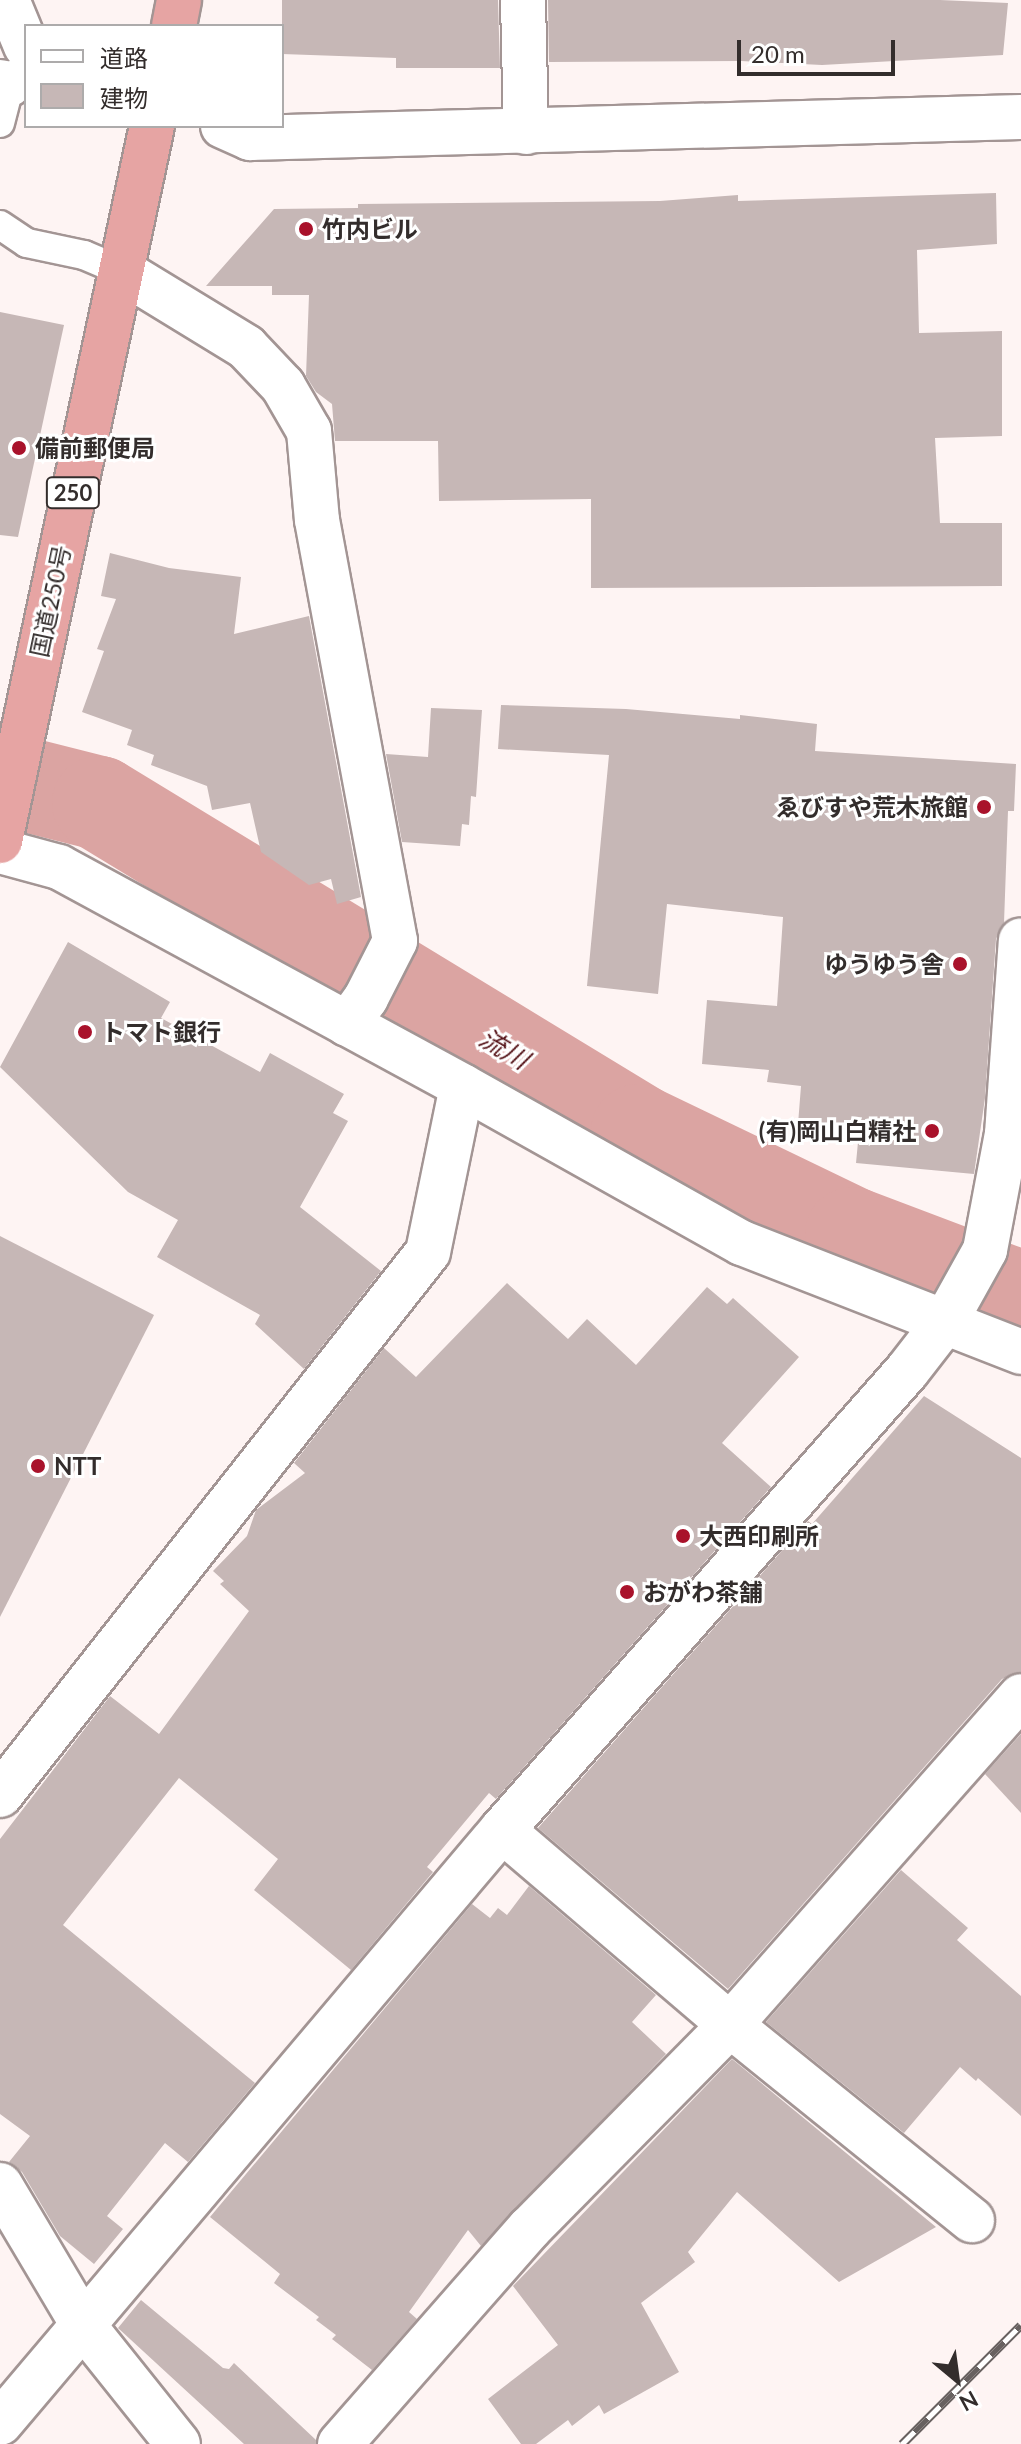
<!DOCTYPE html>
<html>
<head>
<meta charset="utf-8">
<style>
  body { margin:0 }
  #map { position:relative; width:1021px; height:2444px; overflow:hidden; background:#fef4f3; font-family:Lato,"Noto Sans JP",sans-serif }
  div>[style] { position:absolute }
  .river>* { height:94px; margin:-47px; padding:0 47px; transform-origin:47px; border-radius:47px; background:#dba4a2 }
  .building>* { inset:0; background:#c6b7b6 }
  .roads { filter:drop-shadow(2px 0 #a39594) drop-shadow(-2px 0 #a39594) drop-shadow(0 2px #a39594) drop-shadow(0 -2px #a39594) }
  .service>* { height:28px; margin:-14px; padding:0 14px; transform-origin:14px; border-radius:14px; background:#fff }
  .pedestrian>* { height:44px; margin:-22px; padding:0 22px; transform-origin:22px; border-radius:22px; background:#fff }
  .minor>* { height:44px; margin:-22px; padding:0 22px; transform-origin:22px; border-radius:22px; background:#fff }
  .tertiary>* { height:44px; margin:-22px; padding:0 22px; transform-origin:22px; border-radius:22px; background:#fff }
  .trunk>* { height:44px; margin:-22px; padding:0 22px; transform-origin:22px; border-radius:22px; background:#e6a4a3 }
  .rail>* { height:9px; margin-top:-4.5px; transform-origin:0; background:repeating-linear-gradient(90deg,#fff 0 18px,#686160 0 36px); box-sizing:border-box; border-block:2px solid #686160 }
  .dots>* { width:22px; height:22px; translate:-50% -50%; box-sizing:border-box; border:4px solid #fff; border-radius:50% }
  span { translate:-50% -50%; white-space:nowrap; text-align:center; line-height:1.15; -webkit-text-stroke:6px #fff; paint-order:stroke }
  .shield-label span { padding:2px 6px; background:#fff; border:2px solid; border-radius:6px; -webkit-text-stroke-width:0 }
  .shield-label { font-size:22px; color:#332d2c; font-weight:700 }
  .poi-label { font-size:24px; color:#332d2c; font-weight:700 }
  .left { translate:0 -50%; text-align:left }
  .right { translate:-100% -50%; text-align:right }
  .street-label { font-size:24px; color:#332d2c }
  .water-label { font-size:26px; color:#551318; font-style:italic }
  .legend { position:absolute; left:24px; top:24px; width:260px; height:104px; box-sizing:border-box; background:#fff; border:2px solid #adabab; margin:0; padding:10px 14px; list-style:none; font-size:24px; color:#332d2c }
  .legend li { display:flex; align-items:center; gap:16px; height:40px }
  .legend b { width:40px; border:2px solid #adabab }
  .north { position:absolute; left:917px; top:2340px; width:80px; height:80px; -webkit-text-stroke:6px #fff; paint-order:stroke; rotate:151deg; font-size:22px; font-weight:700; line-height:32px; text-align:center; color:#332d2c }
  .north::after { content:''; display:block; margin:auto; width:28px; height:36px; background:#332d2c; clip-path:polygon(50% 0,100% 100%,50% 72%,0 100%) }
  .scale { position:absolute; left:737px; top:40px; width:158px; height:36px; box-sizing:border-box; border:4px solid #332d2c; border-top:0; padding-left:10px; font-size:24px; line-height:28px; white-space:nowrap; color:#332d2c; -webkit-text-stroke:6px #fff; paint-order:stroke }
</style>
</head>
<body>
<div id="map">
  <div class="river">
    <div style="left:0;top:778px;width:102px;rotate:14.2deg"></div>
    <div style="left:99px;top:803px;width:631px;rotate:31.32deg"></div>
    <div style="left:638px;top:1131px;width:237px;rotate:25.7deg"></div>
    <div style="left:852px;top:1234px;width:181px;rotate:20.7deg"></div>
  </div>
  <div class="building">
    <div style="clip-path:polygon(282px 0,498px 0,500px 68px,396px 68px,396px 58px,282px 54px)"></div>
    <div style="clip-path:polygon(548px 0,940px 0,1008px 3px,1003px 55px,822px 65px,741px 61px,549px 62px)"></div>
    <div style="clip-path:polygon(996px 193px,997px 244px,917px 250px,919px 333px,1002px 331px,1002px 436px,935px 438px,940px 523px,1002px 523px,1002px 586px,591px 588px,591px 499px,439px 501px,438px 441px,335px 441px,332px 404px,316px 392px,306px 376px,309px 295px,272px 295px,272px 286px,206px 286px,274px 209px,358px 208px,358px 204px,660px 201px,738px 195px,738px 201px)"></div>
    <div style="clip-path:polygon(0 312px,64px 325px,18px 537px,0 535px)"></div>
    <div style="clip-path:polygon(110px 553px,169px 568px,241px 577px,234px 634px,309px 616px,361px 897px,337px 904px,331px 879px,309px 885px,261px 852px,250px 803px,212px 810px,207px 786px,151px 765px,154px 755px,127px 745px,132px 730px,82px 712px,104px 651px,97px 649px,116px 599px,101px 596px)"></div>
    <div style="clip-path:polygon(501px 705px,626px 709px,740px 719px,740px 715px,817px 724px,815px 751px,1016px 764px,1014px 811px,1008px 811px,1004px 923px,996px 939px,985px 1098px,974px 1174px,856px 1163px,858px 1142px,797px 1137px,801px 1086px,767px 1082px,769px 1070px,702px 1064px,707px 1000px,777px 1006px,783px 917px,667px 904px,658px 994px,587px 986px,609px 755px,498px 749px)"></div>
    <div style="clip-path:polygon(431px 708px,482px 710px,476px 797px,471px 796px,469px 825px,462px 824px,460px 846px,402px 842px,386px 754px,428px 757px)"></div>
    <div style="clip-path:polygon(68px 942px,170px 1002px,161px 1018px,260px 1072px,270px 1053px,344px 1094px,333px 1113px,348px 1121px,300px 1207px,381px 1271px,304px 1369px,255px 1324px,260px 1315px,157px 1257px,178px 1220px,128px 1192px,0 1067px)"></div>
    <div style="clip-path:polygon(0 1236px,154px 1315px,0 1617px)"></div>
    <div style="clip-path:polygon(507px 1283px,568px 1339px,587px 1319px,636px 1365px,707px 1287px,727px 1304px,733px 1298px,799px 1357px,722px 1443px,771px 1487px,496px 1799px,489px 1793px,427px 1867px,433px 1872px,351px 1970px,254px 1890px,278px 1859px,179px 1778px,63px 1925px,255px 2083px,188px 2162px,165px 2143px,107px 2216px,123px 2229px,94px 2264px,60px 2236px,22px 2172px,9px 2162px,30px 2136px,0 2114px,0 1839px,110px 1696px,159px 1734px,249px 1611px,220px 1584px,224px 1581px,213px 1571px,247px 1536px,256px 1510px,305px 1473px,294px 1463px,384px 1348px,416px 1377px)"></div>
    <div style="clip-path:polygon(924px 1396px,1021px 1458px,1021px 1672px,1002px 1679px,728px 1989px,538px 1828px,808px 1521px,812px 1524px)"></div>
    <div style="clip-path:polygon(1021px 1734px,1021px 1813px,985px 1774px)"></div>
    <div style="clip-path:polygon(901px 1870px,968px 1928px,957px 1940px,1021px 1996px,1021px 2116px,978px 2078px,976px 2081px,960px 2067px,904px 2133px,766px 2022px)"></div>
    <div style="clip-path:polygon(529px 1886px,656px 1995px,632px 2022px,666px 2054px,481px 2246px,468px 2230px,409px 2312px,417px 2319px,372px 2370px,332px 2339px,336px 2335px,316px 2320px,319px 2317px,274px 2283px,280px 2274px,210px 2217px,472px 1904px,490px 1918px,498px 1908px,507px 1915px)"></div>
    <div style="clip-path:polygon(732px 2059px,936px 2227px,839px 2282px,737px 2192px,688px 2252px,695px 2262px,641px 2303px,679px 2372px,604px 2414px,599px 2405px,572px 2426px,568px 2420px,536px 2444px,521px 2444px,488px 2399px,558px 2345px,513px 2286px)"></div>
    <div style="clip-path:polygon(141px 2300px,223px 2368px,229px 2369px,234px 2363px,316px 2440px,316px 2444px,244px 2444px,118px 2328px)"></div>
  </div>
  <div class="roads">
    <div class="service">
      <div style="left:0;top:123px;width:40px;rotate:-75.6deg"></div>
      <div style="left:10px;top:84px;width:14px;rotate:-56deg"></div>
      <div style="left:0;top:225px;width:32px;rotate:34deg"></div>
      <div style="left:27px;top:243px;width:58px;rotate:11.9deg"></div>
      <div style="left:84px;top:255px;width:39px;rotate:23deg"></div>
    </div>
    <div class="pedestrian">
      <div style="left:0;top:2185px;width:163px;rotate:59.3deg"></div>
    </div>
    <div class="minor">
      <div style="left:7px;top:0;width:50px;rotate:67.6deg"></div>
      <div style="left:523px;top:0;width:132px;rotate:88.7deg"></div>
      <div style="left:120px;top:270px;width:148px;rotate:31.4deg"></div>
      <div style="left:246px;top:347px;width:54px;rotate:46.5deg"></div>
      <div style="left:283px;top:386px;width:52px;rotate:60deg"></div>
      <div style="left:309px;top:431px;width:89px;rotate:84.9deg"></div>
      <div style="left:317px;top:520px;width:428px;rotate:79.5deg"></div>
      <div style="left:395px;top:941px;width:64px;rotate:117deg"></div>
      <div style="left:366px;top:998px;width:32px;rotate:126deg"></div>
      <div style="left:0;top:1795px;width:691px;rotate:-51.75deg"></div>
      <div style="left:428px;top:1252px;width:169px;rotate:-78.4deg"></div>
      <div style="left:462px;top:1086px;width:321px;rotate:29.3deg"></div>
      <div style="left:742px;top:1243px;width:300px;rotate:21.3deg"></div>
      <div style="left:502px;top:1830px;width:300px;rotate:40.5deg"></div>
      <div style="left:730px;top:2025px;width:311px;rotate:38.9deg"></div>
      <div style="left:83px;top:2325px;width:152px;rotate:51.4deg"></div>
      <div style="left:0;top:2423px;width:777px;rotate:-49.75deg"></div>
      <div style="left:502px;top:1830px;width:612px;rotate:-48.58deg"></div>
      <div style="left:907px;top:1371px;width:62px;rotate:-52.2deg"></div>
      <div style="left:945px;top:1322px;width:82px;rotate:-60.9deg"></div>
      <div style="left:985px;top:1250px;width:118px;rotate:-79.3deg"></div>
      <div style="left:1007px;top:1134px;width:194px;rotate:-85.9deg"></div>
      <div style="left:340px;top:2444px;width:288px;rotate:-48.7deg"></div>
      <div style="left:530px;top:2228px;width:285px;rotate:-45.4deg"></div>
      <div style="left:730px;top:2025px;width:439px;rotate:-48.5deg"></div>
    </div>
    <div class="tertiary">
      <div style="left:0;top:82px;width:10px;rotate:11deg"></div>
      <div style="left:223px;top:126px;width:30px;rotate:24deg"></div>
      <div style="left:250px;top:138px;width:771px;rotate:-1.56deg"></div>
      <div style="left:0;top:851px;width:61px;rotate:15.2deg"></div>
      <div style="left:59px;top:867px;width:459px;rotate:28.5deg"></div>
    </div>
    <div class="trunk">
      <div style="left:174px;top:26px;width:26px;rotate:-79deg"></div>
      <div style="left:0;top:841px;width:731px;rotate:-78deg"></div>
    </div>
  </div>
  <div class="rail">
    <div style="left:902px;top:2444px;width:168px;rotate:-45deg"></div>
  </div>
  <div class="dots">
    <div style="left:306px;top:229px;background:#a9122b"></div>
    <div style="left:19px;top:448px;background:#a9122b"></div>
    <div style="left:984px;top:807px;background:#a9122b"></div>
    <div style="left:960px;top:964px;background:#a9122b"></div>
    <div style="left:85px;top:1032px;background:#a9122b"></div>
    <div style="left:932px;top:1131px;background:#a9122b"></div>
    <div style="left:38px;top:1466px;background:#a9122b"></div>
    <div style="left:683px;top:1536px;background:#a9122b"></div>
    <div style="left:627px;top:1592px;background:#a9122b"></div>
  </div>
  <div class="shield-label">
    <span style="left:73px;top:493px">250</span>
  </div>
  <div class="poi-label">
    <span class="left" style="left:322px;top:229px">竹内ビル</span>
    <span class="left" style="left:35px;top:448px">備前郵便局</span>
    <span class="right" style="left:968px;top:807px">ゑびすや荒木旅館</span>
    <span class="right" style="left:944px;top:964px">ゆうゆう舎</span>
    <span class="left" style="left:101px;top:1032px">トマト銀行</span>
    <span class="right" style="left:916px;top:1131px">(有)岡山白精社</span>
    <span class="left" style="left:54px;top:1466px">NTT</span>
    <span class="left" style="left:699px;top:1536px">大西印刷所</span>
    <span class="left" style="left:643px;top:1592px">おがわ茶舗</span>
  </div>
  <div class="street-label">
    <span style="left:50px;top:601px;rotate:-78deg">国道250号</span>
  </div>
  <div class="water-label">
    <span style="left:504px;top:1049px;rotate:31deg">流川</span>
  </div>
  <ul class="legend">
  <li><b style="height:10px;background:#fff"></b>道路</li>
  <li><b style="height:22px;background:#c6b7b6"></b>建物</li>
  </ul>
  <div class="north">N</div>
  <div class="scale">20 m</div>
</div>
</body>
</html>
